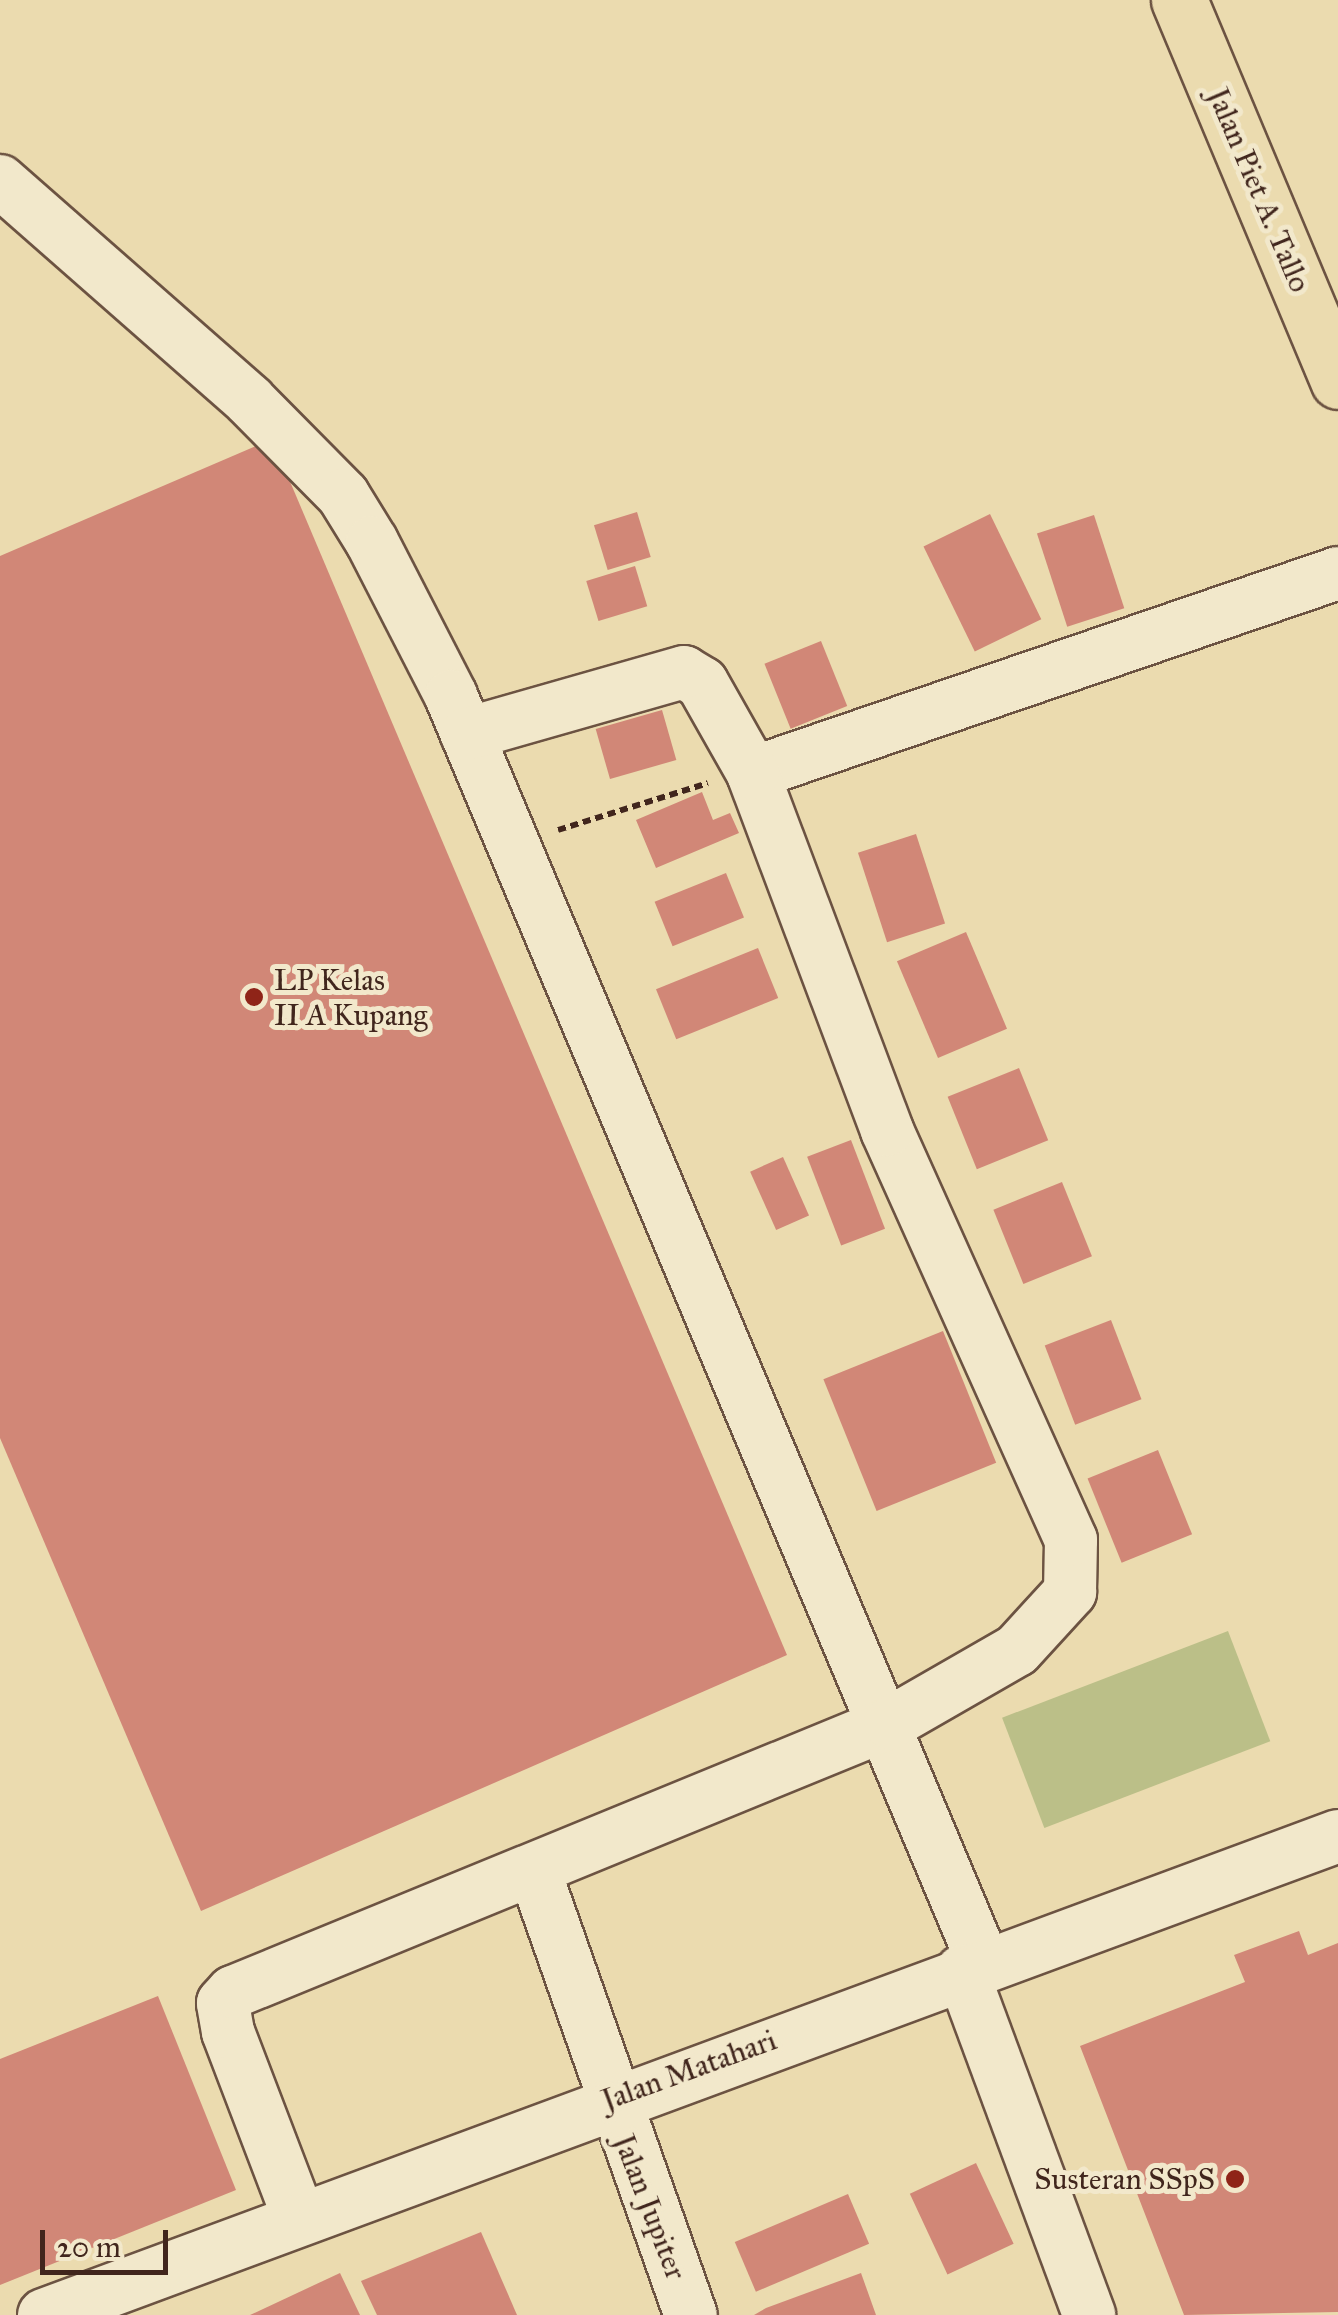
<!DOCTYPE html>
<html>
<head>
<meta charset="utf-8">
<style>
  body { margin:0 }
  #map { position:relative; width:1338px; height:2315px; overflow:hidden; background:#ebdbaf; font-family:"IM FELL Great Primer",serif }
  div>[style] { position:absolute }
  .green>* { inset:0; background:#bbbf88; transform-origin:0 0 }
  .building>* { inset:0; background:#d18777; transform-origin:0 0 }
  .path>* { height:6px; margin-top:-3px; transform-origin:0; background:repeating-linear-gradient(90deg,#41261d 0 8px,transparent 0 13px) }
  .roads { filter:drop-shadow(2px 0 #6c5342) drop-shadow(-2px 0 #6c5342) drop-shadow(0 2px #6c5342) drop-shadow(0 -2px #6c5342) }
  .minor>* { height:52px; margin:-26px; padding:0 26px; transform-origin:26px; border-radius:26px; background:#f2e8cb }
  .major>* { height:55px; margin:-27.5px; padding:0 27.5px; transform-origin:27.5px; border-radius:27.5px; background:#ebdbaf }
  .dots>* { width:28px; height:28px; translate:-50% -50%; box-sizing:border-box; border:5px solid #f2e8cb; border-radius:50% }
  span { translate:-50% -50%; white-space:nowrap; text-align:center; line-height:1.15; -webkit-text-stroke:10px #f2e8cb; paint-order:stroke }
  .street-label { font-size:30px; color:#41261d }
  .poi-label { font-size:30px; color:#41261d }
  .left { translate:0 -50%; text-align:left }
  .right { translate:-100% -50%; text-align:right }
  .scale { position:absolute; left:40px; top:2230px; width:128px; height:45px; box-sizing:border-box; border:5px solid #41261d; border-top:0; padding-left:12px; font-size:30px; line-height:35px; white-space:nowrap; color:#41261d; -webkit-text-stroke:8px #f2e8cb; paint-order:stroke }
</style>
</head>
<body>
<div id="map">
  <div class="green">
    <div style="left:1228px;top:1631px;width:118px;height:242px;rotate:69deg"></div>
  </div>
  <div class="building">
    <div style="clip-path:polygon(272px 439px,787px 1655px,201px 1911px,0 1438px,0 556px)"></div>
    <div style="left:637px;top:512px;width:47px;height:45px;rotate:73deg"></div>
    <div style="left:990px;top:514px;width:117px;height:74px;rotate:64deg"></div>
    <div style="left:1094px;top:515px;width:98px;height:60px;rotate:72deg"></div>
    <div style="left:635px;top:566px;width:42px;height:51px;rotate:73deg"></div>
    <div style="left:821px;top:641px;width:70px;height:61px;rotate:68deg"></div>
    <div style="left:662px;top:710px;width:52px;height:69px;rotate:74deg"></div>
    <div style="clip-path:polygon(702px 792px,713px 820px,730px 813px,739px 833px,656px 868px,636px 820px)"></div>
    <div style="left:916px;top:834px;width:94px;height:61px;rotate:72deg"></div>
    <div style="left:726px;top:873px;width:48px;height:77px;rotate:68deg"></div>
    <div style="left:966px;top:932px;width:105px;height:75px;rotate:67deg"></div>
    <div style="left:758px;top:948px;width:54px;height:110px;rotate:68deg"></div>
    <div style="left:1019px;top:1068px;width:78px;height:77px;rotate:68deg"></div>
    <div style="left:851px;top:1140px;width:95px;height:47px;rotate:69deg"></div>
    <div style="left:783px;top:1157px;width:64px;height:36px;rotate:66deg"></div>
    <div style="left:1062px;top:1182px;width:80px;height:74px;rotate:68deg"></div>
    <div style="left:1111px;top:1320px;width:85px;height:71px;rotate:69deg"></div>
    <div style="left:943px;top:1331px;width:142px;height:129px;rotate:68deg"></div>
    <div style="left:1158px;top:1450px;width:91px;height:76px;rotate:68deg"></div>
    <div style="clip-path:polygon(1299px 1931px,1308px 1955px,1338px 1943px,1338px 2312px,1184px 2315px,1080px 2046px,1245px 1982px,1234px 1955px)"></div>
    <div style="clip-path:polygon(158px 1996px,236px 2190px,0 2285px,0 2059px)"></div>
    <div style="left:976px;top:2163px;width:89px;height:73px;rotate:65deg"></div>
    <div style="left:848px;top:2194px;width:54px;height:123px;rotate:67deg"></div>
    <div style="clip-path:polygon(481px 2232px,517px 2315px,377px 2315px,361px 2281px)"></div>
    <div style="clip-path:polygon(340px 2273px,360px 2315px,250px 2315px)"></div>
    <div style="clip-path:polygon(861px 2273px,876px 2315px,754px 2315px,766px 2308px)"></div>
  </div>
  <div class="path">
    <div style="left:558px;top:830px;width:157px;rotate:-17.4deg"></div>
  </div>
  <div class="roads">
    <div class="minor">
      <div style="left:0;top:181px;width:332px;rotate:41.3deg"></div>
      <div style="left:249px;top:400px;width:134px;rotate:45.3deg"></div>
      <div style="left:343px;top:495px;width:55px;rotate:58.3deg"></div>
      <div style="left:372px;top:542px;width:173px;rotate:62.8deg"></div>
      <div style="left:451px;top:696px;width:1375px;rotate:67.2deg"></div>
      <div style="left:753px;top:773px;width:618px;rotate:-18.87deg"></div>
      <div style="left:534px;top:1870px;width:472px;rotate:70.6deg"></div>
      <div style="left:962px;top:1971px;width:367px;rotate:69.7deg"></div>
      <div style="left:299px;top:2218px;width:199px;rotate:-110.9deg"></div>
      <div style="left:228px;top:2032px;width:29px;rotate:-100deg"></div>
      <div style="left:223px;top:2003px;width:15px;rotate:-48deg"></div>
      <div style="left:233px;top:1992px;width:710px;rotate:-22.27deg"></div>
      <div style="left:890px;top:1723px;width:146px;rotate:-29.9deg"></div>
      <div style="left:1017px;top:1650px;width:79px;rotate:-47.6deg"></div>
      <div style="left:1070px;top:1592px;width:52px;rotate:-88.9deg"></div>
      <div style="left:1071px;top:1540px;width:449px;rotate:-114.2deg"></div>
      <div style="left:887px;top:1130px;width:381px;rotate:-110.6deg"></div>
      <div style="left:753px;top:773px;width:103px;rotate:-119.5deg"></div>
      <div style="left:702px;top:683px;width:21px;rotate:-149deg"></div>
      <div style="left:684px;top:672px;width:226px;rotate:164.1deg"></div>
      <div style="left:44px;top:2315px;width:1380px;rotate:-20.31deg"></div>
    </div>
    <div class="major">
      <div style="left:1179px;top:0;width:413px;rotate:67.3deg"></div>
    </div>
  </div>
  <div class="dots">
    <div style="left:254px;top:997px;background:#8f2418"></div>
    <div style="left:1235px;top:2179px;background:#8f2418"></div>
  </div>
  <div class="street-label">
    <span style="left:1259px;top:190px;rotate:67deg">Jalan Piet A. Tallo</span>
    <span style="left:689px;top:2070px;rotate:-20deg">Jalan Matahari</span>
    <span style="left:650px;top:2207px;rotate:69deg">Jalan Jupiter</span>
  </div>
  <div class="poi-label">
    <span class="left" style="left:274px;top:997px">LP Kelas<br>II A Kupang</span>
    <span class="right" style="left:1215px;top:2179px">Susteran SSpS</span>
  </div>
  <div class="scale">20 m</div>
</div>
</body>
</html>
